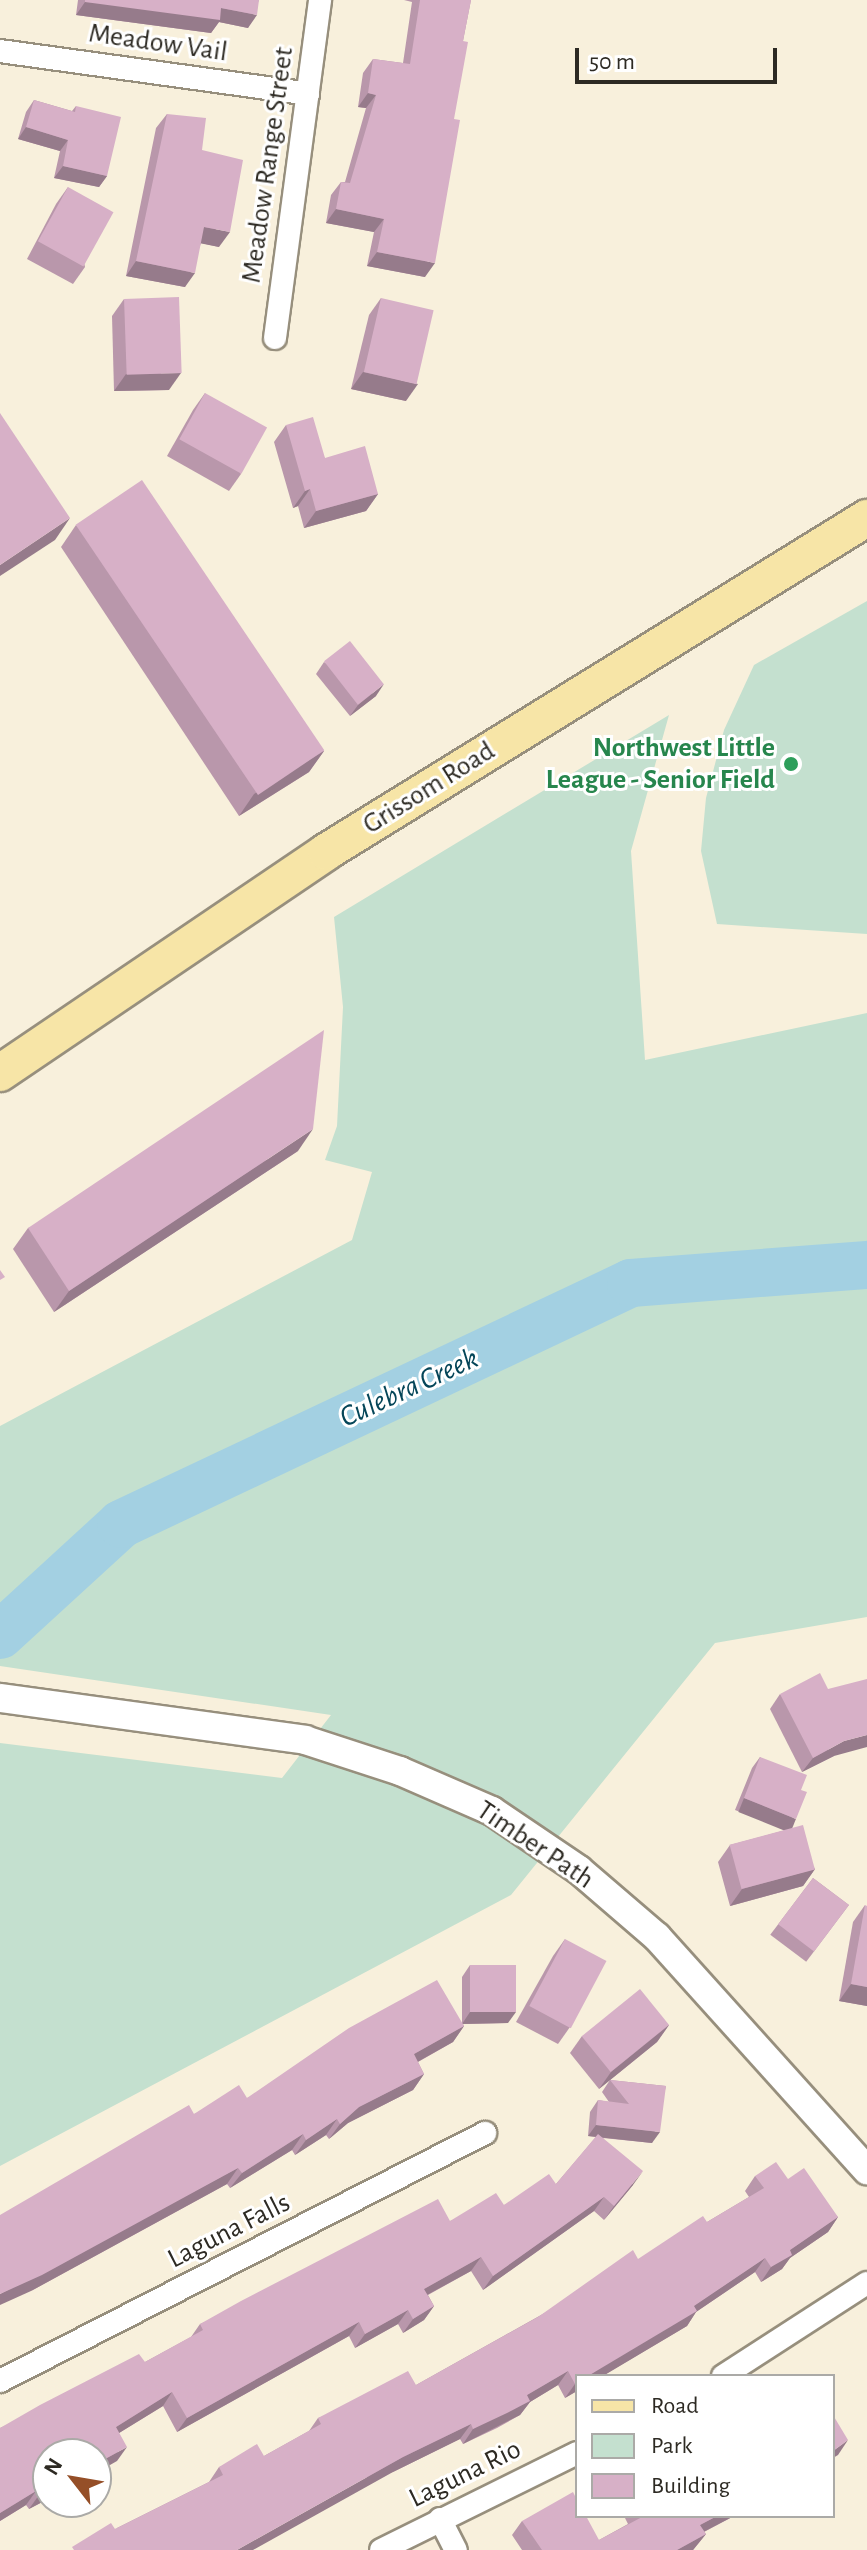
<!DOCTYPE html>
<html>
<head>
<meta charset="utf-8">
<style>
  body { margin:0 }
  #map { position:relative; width:867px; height:2550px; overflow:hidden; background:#f8f0dc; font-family:"Alegreya Sans",sans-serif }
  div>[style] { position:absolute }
  .green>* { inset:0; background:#c4e0cf }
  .river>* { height:48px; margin:-24px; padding:0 24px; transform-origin:24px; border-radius:24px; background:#a3d0e2 }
  .roads { filter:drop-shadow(2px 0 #978f7d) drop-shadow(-2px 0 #978f7d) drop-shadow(0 2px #978f7d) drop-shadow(0 -2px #978f7d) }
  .minor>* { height:22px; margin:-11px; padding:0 11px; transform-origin:11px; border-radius:11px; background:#fff }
  .tertiary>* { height:28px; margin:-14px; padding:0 14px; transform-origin:14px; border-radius:14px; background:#fff }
  .primary>* { height:36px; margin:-18px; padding:0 18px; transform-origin:18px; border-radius:18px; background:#f7e5a7 }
  .wall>* { inset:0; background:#b997ab; transform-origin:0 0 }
  .shaded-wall>* { inset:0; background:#967b8b; transform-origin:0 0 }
  .building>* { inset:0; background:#d7b0c7; transform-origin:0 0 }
  .dots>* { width:22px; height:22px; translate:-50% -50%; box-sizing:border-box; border:4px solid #fff; border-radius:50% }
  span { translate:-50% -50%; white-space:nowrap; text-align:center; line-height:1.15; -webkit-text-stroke:6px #fff; paint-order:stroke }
  .street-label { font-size:28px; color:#2d2a23 }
  .leisure-label { font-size:28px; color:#27864d; font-weight:700 }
  .right { translate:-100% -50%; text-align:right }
  .water-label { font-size:30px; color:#044558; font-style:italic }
  .legend { position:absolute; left:575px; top:2374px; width:260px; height:144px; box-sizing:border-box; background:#fff; border:2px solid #abaaa7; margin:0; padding:10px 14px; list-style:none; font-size:24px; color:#2d2a23 }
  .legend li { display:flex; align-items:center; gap:16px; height:40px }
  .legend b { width:40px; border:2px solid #abaaa7 }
  .north { position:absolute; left:32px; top:2438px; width:80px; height:80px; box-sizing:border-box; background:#fff; border:2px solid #abaaa7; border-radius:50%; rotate:301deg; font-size:22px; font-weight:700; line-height:32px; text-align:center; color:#2d2a23 }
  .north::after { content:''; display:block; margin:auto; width:28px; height:36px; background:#954f28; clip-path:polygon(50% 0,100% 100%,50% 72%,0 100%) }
  .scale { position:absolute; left:575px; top:48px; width:202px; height:36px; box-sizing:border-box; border:4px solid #2d2a23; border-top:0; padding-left:10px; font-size:24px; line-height:28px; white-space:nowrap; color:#2d2a23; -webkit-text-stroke:6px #fff; paint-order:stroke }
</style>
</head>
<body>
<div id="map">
  <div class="green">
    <div style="clip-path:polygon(867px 601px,867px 934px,717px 924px,701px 851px,706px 798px,724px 730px,754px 665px)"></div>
    <div style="clip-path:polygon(669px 715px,631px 851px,645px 1060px,867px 1013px,867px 1617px,715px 1643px,511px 1895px,0 2166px,0 1743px,282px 1778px,331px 1715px,0 1666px,0 1426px,352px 1240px,372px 1172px,325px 1160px,337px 1126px,343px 1007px,334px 917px)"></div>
  </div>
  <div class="river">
    <div style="left:0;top:1635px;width:164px;rotate:-42.5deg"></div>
    <div style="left:121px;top:1524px;width:564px;rotate:-25.29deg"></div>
    <div style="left:631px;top:1283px;width:237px;rotate:-4.4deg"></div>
  </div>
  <div class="roads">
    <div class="minor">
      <div style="left:0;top:51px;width:311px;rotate:7.9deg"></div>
      <div style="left:275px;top:338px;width:341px;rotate:-82.4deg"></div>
      <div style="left:723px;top:2376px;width:171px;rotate:-32.9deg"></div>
      <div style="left:0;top:2381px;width:545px;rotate:-27.08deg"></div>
      <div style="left:440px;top:2519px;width:35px;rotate:63deg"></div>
      <div style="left:381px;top:2550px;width:219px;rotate:-26.3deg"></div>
    </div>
    <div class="tertiary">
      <div style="left:0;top:1698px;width:308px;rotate:7.8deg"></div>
      <div style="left:305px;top:1740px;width:100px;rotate:18.1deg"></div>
      <div style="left:400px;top:1771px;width:100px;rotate:23.5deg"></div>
      <div style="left:492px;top:1811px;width:105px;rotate:34.1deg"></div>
      <div style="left:579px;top:1870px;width:103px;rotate:40.7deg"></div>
      <div style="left:657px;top:1937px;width:314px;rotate:48deg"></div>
    </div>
    <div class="primary">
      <div style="left:0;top:1073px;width:394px;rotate:-34.1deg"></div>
      <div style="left:326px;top:852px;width:636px;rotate:-31.69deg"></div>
    </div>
  </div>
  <div class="wall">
    <div style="clip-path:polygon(78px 0,259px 0,248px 28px,219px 22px,211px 33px,76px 15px)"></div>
    <div style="clip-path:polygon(404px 0,471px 0,463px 41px,425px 277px,367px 266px,374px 232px,326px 223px,331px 195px,341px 182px,345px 182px,366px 108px,358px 107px,363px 73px,373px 59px,403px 63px,412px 2px)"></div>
    <div style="clip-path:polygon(34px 100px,72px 111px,76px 106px,107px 176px,99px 187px,54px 178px,60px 151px,18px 139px,26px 112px)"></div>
    <div style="clip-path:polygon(167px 114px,202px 150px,219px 247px,201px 243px,185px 287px,126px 276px,156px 128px)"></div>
    <div style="clip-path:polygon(68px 187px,85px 267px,73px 284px,27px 259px,56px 204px)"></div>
    <div style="clip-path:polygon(381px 298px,406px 401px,351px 389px,369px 315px)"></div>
    <div style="clip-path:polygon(124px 299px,169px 390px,114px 391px,112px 316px)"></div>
    <div style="clip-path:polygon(205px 393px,241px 474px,229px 491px,167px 456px,193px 410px)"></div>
    <div style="clip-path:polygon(286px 425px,325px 458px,378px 494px,366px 511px,304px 528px,298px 506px,293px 508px,274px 442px)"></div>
    <div style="clip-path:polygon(76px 525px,324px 751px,309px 772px,239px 816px,61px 547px)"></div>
    <div style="clip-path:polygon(324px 662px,376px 696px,350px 716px,316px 674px)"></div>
    <div style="clip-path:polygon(298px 1151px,54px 1312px,13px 1249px,28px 1228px)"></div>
    <div style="clip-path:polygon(780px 1694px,834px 1756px,802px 1772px,770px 1709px)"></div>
    <div style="clip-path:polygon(760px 1757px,801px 1790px,789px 1829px,815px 1869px,803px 1886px,730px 1906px,718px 1862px,730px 1845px,786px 1830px,735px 1810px,752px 1768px)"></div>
    <div style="left:813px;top:1878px;width:45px;height:71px;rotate:37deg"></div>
    <div style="clip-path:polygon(865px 1905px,867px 2006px,839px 2001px,853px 1922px)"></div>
    <div style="clip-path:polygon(565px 1939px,570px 2027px,558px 2044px,516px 2022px,553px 1956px)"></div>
    <div style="clip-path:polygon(470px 1965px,508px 2023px,463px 2024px,464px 2026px,453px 2042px,418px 2062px,424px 2074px,413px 2090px,348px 2123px,329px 2139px,326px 2135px,295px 2155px,292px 2150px,230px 2188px,227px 2184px,31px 2291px,194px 2114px,247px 2098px,462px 2023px,462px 1977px)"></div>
    <div style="clip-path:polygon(669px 2025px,657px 2042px,599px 2089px,570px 2053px,582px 2036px)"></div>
    <div style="clip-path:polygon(610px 2080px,666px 2086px,652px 2143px,603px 2138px,633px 2185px,604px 2220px,594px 2211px,483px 2290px,471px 2271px,428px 2295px,434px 2306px,424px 2320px,403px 2333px,398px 2324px,355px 2348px,349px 2336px,177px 2432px,163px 2406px,119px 2433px,117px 2461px,48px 2454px,48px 2499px,29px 2509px,26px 2505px,0 2521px,0 2428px,145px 2362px,191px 2337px,200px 2324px,450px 2221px,504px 2205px,556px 2184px,596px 2137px,588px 2136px,590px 2112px,598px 2100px,609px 2102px,602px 2092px)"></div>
    <div style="clip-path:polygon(755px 2176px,788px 2179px,838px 2217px,828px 2232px,790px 2258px,782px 2269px,761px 2282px,755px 2272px,696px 2312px,687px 2326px,565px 2398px,558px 2385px,530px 2402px,520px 2415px,497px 2428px,463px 2444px,460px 2439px,393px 2472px,115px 2529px,209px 2482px,219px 2467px,264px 2456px,309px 2431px,318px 2418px,416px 2385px,707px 2222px,749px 2197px,745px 2191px)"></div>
    <div style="clip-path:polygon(624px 2516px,734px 2516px,704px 2532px,706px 2534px,693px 2550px,522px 2550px,512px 2535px,522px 2521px,599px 2540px,628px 2524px)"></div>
  </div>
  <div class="shaded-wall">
    <div style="clip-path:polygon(85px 2px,221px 8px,257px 15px,248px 28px,219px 22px,211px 33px,76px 15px)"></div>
    <div style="clip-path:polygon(368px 93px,376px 95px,366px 108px,358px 107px)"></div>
    <div style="clip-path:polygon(26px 127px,68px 140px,60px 151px,18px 139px)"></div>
    <div style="clip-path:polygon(63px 166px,107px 176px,99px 187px,54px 178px)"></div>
    <div style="clip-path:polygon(336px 209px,384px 219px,374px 232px,326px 223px)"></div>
    <div style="clip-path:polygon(204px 227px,230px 232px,219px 247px,194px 242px)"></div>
    <div style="clip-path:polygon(377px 252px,435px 263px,425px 277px,367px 266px)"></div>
    <div style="clip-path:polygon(136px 261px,195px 273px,185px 287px,126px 276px)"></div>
    <div style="clip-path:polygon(363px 372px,418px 384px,406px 401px,351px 389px)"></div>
    <div style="clip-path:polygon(181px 373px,169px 390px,114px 391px,126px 374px)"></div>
    <div style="clip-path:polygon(310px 489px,298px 506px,293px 508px,305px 491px)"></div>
    <div style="clip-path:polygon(378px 494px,366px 511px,304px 528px,316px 511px)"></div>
    <div style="clip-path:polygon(70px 518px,55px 540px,0 576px,0 565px)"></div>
    <div style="clip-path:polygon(384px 684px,376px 696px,350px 716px,358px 705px)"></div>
    <div style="clip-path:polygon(324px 751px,309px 772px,239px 816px,254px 794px)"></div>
    <div style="clip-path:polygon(313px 1129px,298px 1151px,54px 1312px,69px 1291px)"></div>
    <div style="clip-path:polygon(867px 1735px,867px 1747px,834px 1756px,802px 1772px,813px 1758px,844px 1741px)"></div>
    <div style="left:744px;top:1798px;width:56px;height:15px;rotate:22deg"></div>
    <div style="clip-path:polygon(815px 1869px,803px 1886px,730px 1906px,742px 1889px)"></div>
    <div style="clip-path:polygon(851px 1984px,867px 1987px,867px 2006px,839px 2001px)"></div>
    <div style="clip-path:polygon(470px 2012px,516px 2012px,508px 2023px,462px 2024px)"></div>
    <div style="clip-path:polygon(669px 2025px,657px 2042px,599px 2089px,611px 2072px)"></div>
    <div style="clip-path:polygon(464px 2026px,453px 2042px,403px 2070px,414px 2054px)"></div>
    <div style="clip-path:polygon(424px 2074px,413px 2090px,348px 2123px,329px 2139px,340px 2124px,359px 2107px)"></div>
    <div style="clip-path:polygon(337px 2119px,326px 2135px,295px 2155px,306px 2140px)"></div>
    <div style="clip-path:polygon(596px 2125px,660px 2132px,652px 2143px,588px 2136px)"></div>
    <div style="clip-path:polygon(303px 2134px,292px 2150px,230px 2188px,242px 2173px)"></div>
    <div style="clip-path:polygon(238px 2168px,227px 2184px,31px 2291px,0 2305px,0 2294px)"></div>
    <div style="clip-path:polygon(643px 2171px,633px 2185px,604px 2220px,614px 2206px)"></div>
    <div style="clip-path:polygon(604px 2197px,594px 2211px,483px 2290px,493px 2276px)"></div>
    <div style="clip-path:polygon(838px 2217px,828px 2232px,790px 2258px,782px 2269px,761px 2282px,771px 2267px,790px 2250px)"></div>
    <div style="clip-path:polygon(481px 2257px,471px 2271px,414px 2302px,424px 2289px)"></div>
    <div style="clip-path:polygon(765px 2258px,755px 2272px,696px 2312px,687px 2326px,603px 2376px,588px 2376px)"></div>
    <div style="clip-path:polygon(434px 2306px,424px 2320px,403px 2333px,413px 2319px)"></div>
    <div style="clip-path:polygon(408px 2310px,398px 2324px,355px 2348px,365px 2334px)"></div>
    <div style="clip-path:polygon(359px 2322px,349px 2336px,177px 2432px,187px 2418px)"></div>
    <div style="clip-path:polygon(568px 2371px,558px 2385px,530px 2402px,520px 2415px,463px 2444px,473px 2429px,527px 2395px)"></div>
    <div style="clip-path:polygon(577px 2383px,577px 2391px,565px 2398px,575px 2384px)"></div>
    <div style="clip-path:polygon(172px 2392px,163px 2406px,106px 2441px,116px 2427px)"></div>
    <div style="clip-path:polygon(471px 2424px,460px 2439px,393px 2472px,253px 2550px,237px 2550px,403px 2457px)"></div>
    <div style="clip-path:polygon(848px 2440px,838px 2455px,833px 2458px,833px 2451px)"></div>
    <div style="clip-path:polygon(127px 2447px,117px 2461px,96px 2473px,96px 2464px)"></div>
    <div style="clip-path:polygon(48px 2490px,48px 2499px,29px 2509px,39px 2495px)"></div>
    <div style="clip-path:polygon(36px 2491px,26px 2505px,0 2521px,0 2513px)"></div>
    <div style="clip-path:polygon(717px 2516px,734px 2516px,690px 2539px,700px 2525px)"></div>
    <div style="clip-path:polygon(706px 2534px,693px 2550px,677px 2550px)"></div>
  </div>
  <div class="building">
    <div style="clip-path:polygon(85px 0,259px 0,257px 15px,221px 8px,220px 20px,85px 2px)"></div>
    <div style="clip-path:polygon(420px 0,471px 0,463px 41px,468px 42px,454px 119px,460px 120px,435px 263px,377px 252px,384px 219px,336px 209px,341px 182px,350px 183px,376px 95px,368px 93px,373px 59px,410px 64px)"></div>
    <div style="clip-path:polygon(34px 100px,75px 112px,76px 106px,121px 117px,107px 176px,63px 166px,68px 140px,26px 127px)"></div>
    <div style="clip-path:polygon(167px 114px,206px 118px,202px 150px,243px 160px,230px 232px,204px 227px,195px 273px,136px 261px)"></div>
    <div style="left:68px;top:187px;width:52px;height:62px;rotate:29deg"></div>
    <div style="left:179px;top:297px;width:76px;height:55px;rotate:88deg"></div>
    <div style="left:381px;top:298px;width:54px;height:76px;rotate:13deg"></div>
    <div style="left:205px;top:393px;width:71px;height:53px;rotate:29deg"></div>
    <div style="clip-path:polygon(0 413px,70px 518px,0 565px)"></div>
    <div style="clip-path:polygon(313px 417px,325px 458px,365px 446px,378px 494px,316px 511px,310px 489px,305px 491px,286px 425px)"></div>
    <div style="left:142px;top:480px;width:326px;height:80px;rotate:56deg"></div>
    <div style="left:350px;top:641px;width:55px;height:33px;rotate:52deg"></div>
    <div style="clip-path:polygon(324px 1030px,313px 1129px,69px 1291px,28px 1228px)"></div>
    <div style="clip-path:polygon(0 1270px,5px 1277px,0 1280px)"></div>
    <div style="clip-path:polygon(820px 1673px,828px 1689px,867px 1679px,867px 1735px,844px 1741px,813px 1758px,780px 1694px)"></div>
    <div style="clip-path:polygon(760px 1757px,807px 1775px,801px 1790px,807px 1792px,796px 1819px,744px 1798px)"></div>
    <div style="left:803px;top:1825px;width:46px;height:76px;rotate:75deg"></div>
    <div style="left:813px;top:1878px;width:45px;height:58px;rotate:37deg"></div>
    <div style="clip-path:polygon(865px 1905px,867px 1906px,867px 1987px,851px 1984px)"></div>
    <div style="left:565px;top:1939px;width:47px;height:76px;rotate:28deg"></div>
    <div style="left:470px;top:1965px;width:46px;height:47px"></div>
    <div style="clip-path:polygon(437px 1980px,464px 2026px,414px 2054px,424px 2074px,359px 2107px,340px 2124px,337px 2119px,306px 2140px,303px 2134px,242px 2173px,238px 2168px,42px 2275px,0 2294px,0 2215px,189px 2105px,194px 2114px,239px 2085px,247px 2098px,349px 2028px)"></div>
    <div style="left:640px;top:1989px;width:46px;height:75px;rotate:51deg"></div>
    <div style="clip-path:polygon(610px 2080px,666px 2086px,660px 2132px,596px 2125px,598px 2100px,629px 2104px)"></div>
    <div style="clip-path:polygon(598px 2134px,643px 2171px,614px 2206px,604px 2197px,493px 2276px,481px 2257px,424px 2289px,434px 2306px,413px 2319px,408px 2310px,365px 2334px,359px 2322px,187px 2418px,172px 2392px,116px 2427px,127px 2447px,96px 2464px,96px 2454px,48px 2454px,48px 2490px,39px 2495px,36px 2491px,0 2513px,0 2428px,40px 2405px,139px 2354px,145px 2362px,203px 2330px,200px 2324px,241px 2301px,438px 2199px,450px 2221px,496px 2193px,504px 2205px,549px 2174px,556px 2184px)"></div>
    <div style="clip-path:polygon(776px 2162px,788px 2179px,804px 2168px,838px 2217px,790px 2250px,792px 2255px,771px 2267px,765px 2258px,694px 2306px,697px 2311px,588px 2376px,577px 2376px,577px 2383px,575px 2384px,568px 2371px,527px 2395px,530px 2401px,507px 2413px,473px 2429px,471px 2424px,403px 2457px,237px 2550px,74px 2550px,72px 2547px,111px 2523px,115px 2529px,223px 2475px,219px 2467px,257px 2444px,264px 2456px,321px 2424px,318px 2418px,408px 2371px,416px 2385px,538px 2317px,633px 2250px,638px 2259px,703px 2216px,707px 2222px,764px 2188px,755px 2176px)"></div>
    <div style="clip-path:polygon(833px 2415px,848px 2440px,833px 2451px)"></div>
    <div style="clip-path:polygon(573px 2492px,577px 2500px,577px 2516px,586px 2516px,599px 2540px,642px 2517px,642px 2516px,717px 2516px,700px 2525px,706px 2534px,677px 2550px,542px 2550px,522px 2521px)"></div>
  </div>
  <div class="dots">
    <div style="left:791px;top:764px;background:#2e9e5b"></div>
  </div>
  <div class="street-label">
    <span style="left:158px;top:43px;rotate:8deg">Meadow Vail</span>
    <span style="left:268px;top:165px;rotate:-82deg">Meadow Range Street</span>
    <span style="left:429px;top:788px;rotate:-32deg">Grissom Road</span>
    <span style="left:535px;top:1845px;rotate:34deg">Timber Path</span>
    <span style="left:229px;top:2231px;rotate:-27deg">Laguna Falls</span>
    <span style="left:465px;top:2474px;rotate:-26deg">Laguna Rio</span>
  </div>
  <div class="leisure-label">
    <span class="right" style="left:775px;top:764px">Northwest Little<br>League - Senior Field</span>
  </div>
  <div class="water-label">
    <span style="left:409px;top:1388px;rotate:-25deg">Culebra Creek</span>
  </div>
  <ul class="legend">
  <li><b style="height:10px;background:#f7e5a7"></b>Road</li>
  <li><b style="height:22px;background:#c4e0cf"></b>Park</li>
  <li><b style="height:22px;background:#d7b0c7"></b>Building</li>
  </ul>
  <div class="north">N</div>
  <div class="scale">50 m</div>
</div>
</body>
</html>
